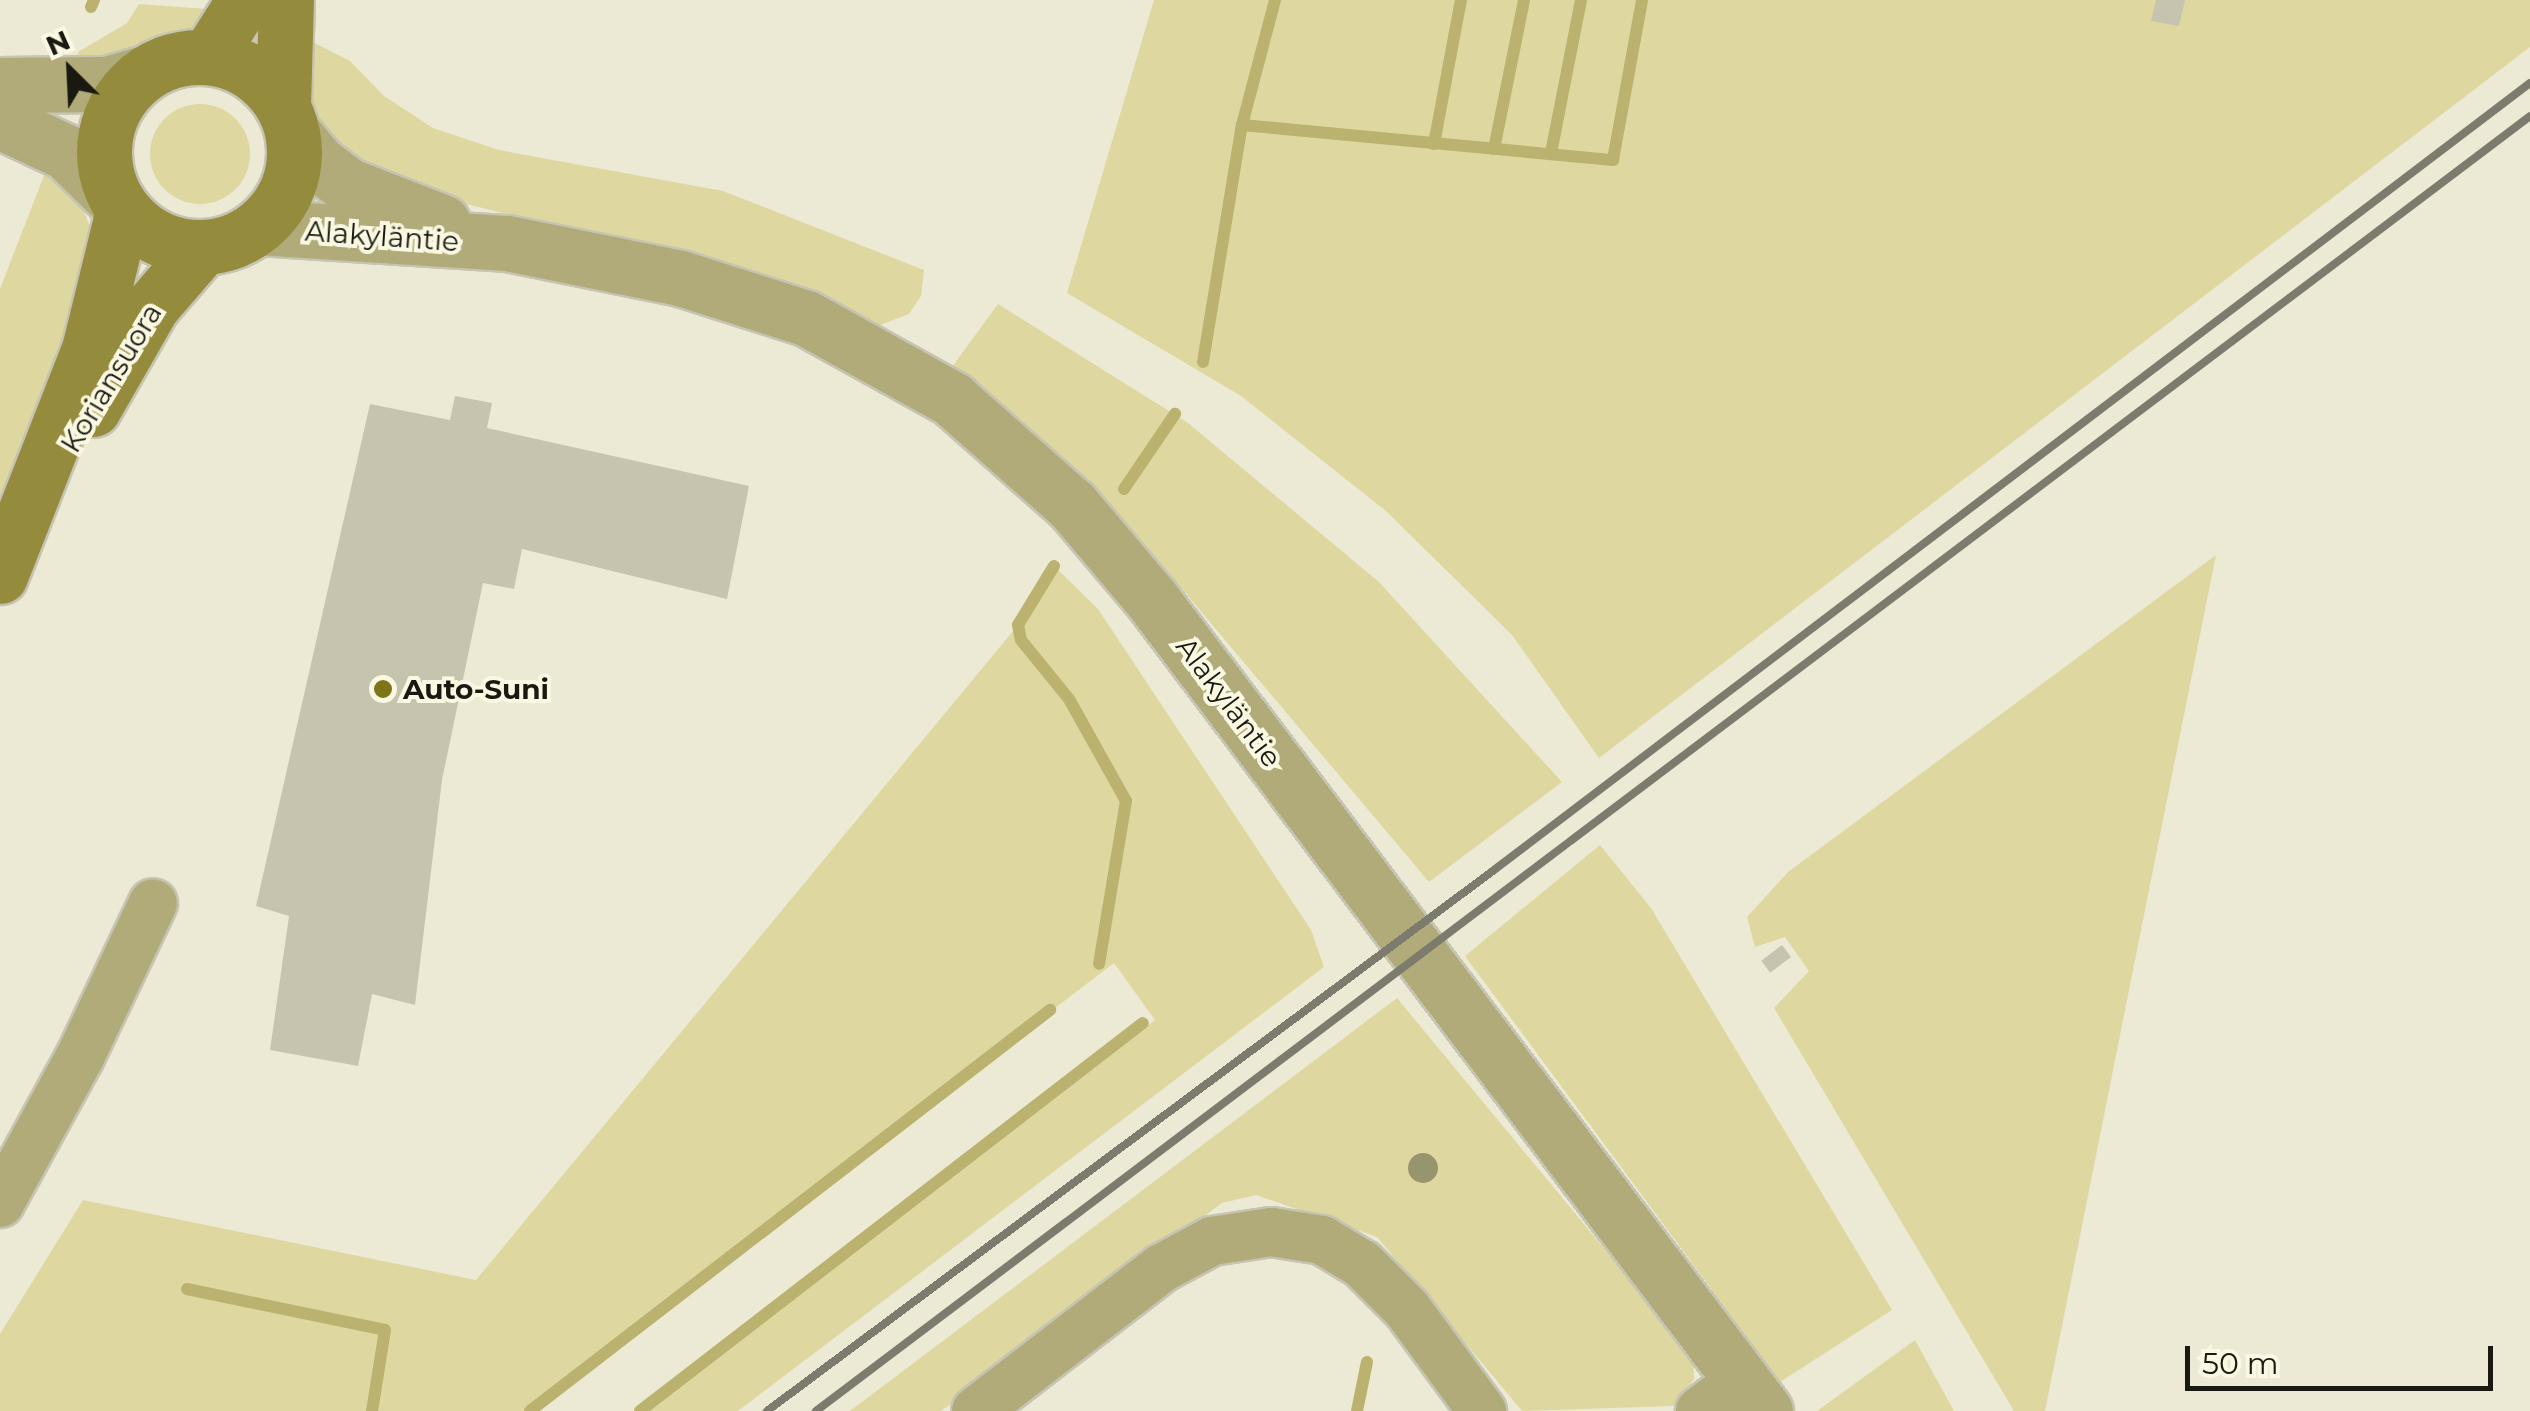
<!DOCTYPE html>
<html>
<head>
<meta charset="utf-8">
<style>
  body { margin:0 }
  #map { position:relative; width:2530px; height:1411px; overflow:hidden; background:#ecead5; font-family:Montserrat,sans-serif }
  div>[style] { position:absolute }
  .green>* { inset:0; background:#ded8a0 }
  .round { border-radius:50% }
  .stream>* { height:12px; margin:-6px; padding:0 6px; transform-origin:6px; border-radius:6px; background:#bab26e }
  .building>* { inset:0; background:#c6c4af; transform-origin:0 0 }
  .roads { filter:drop-shadow(2px 0 #c6c4b2) drop-shadow(-2px 0 #c6c4b2) drop-shadow(0 2px #c6c4b2) drop-shadow(0 -2px #c6c4b2) }
  .minor>* { height:48px; margin:-24px; padding:0 24px; transform-origin:24px; border-radius:24px; background:#b0ab79 }
  .tertiary>* { height:55px; margin:-27.5px; padding:0 27.5px; transform-origin:27.5px; border-radius:27.5px; background:#b0ab79 }
  .secondary>* { height:55px; margin:-27.5px; padding:0 27.5px; transform-origin:27.5px; border-radius:27.5px; background:#958b3c }
  .secondary>.ring { margin:-27.5px; padding:0; box-sizing:content-box; background:none; border:55px solid #958b3c; border-radius:50% }
  .rail>* { height:8px; margin:-4px; padding:0 4px; transform-origin:4px; border-radius:4px; background:#7c7b6d }
  .trees>* { width:30px; height:30px; margin:-15px; border-radius:50%; background:#98946e }
  .dots>* { width:28px; height:28px; translate:-50% -50%; box-sizing:border-box; border:5px solid #faf8e2; border-radius:50% }
  span { translate:-50% -50%; white-space:nowrap; text-align:center; line-height:1.15; -webkit-text-stroke:8px #faf8e2; paint-order:stroke }
  .street-label { font-size:28px; color:#191911 }
  .poi-label { font-size:28px; color:#191911; font-weight:700 }
  .left { translate:0 -50%; text-align:left }
  .north { position:absolute; left:20px; top:20px; width:100px; height:100px; -webkit-text-stroke:8px #faf8e2; paint-order:stroke; rotate:336deg; font-size:28px; font-weight:700; line-height:40px; text-align:center; color:#191911 }
  .north::after { content:''; display:block; margin:auto; width:35px; height:45px; background:#191911; clip-path:polygon(50% 0,100% 100%,50% 72%,0 100%) }
  .scale { position:absolute; left:2185px; top:1346px; width:308px; height:45px; box-sizing:border-box; border:5px solid #191911; border-top:0; padding-left:12px; font-size:30px; line-height:35px; white-space:nowrap; color:#191911; -webkit-text-stroke:8px #faf8e2; paint-order:stroke }
</style>
</head>
<body>
<div id="map">
  <div class="green">
    <div style="clip-path:polygon(1154px 0,2530px 0,2530px 47px,1599px 758px,1512px 635px,1386px 511px,1241px 396px,1067px 293px)"></div>
    <div style="clip-path:polygon(139px 4px,221px 10px,186px 36px,75px 68px,78px 52px,127px 23px)"></div>
    <div style="clip-path:polygon(299px 35px,350px 61px,384px 96px,433px 128px,499px 150px,723px 191px,924px 270px,921px 296px,909px 314px,880px 325px,813px 292px,372px 180px,307px 117px)"></div>
    <div class="round" style="left:150px;top:104px;width:100px;height:100px"></div>
    <div style="clip-path:polygon(48px 165px,81px 204px,93px 235px,85px 297px,22px 467px,0 495px,0 289px)"></div>
    <div style="clip-path:polygon(998px 304px,1188px 423px,1379px 582px,1562px 782px,1429px 882px,1129px 526px,1075px 468px,952px 367px)"></div>
    <div style="clip-path:polygon(2216px 555px,2045px 1411px,2014px 1411px,1774px 1008px,1809px 971px,1785px 937px,1755px 947px,1747px 917px,1788px 872px)"></div>
    <div style="clip-path:polygon(1054px 566px,1098px 609px,1311px 930px,1324px 967px,738px 1411px,636px 1411px,1155px 1020px,1114px 963px,527px 1411px,0 1411px,0 1334px,83px 1200px,476px 1280px,1018px 625px)"></div>
    <div style="clip-path:polygon(1600px 845px,1651px 908px,1892px 1310px,1780px 1382px,1465px 956px)"></div>
    <div style="clip-path:polygon(1397px 998px,1693px 1356px,1694px 1379px,1673px 1406px,1522px 1411px,1377px 1237px,1256px 1195px,1222px 1203px,941px 1411px,850px 1411px)"></div>
    <div style="clip-path:polygon(1915px 1340px,1954px 1411px,1817px 1411px)"></div>
  </div>
  <div class="stream">
    <div style="left:91px;top:7px;width:8px;rotate:-67deg"></div>
    <div style="left:1242px;top:125px;width:373px;rotate:5.4deg"></div>
    <div style="left:1613px;top:160px;width:163px;rotate:-79.7deg"></div>
    <div style="left:1434px;top:144px;width:147px;rotate:-79.4deg"></div>
    <div style="left:1494px;top:149px;width:152px;rotate:-78.6deg"></div>
    <div style="left:1551px;top:153px;width:156px;rotate:-78.9deg"></div>
    <div style="left:1203px;top:362px;width:240px;rotate:-80.7deg"></div>
    <div style="left:1242px;top:125px;width:129px;rotate:-75.2deg"></div>
    <div style="left:1124px;top:489px;width:91px;rotate:-55.8deg"></div>
    <div style="left:1054px;top:566px;width:69px;rotate:121.4deg"></div>
    <div style="left:1018px;top:625px;width:15px;rotate:79deg"></div>
    <div style="left:1021px;top:640px;width:76px;rotate:50.9deg"></div>
    <div style="left:1069px;top:699px;width:117px;rotate:60.8deg"></div>
    <div style="left:1126px;top:801px;width:165px;rotate:99.4deg"></div>
    <div style="left:187px;top:1289px;width:202px;rotate:11.7deg"></div>
    <div style="left:385px;top:1330px;width:82px;rotate:99.1deg"></div>
    <div style="left:530px;top:1411px;width:657px;rotate:-37.64deg"></div>
    <div style="left:640px;top:1411px;width:635px;rotate:-37.65deg"></div>
    <div style="left:1357px;top:1411px;width:50px;rotate:-78.5deg"></div>
  </div>
  <div class="building">
    <div style="clip-path:polygon(2156px 0,2185px 0,2179px 26px,2151px 21px)"></div>
    <div style="clip-path:polygon(455px 396px,492px 403px,487px 428px,749px 486px,727px 599px,522px 549px,514px 589px,483px 583px,442px 780px,415px 1005px,372px 994px,358px 1066px,270px 1050px,289px 916px,256px 906px,370px 404px,450px 420px)"></div>
    <div style="left:1782px;top:945px;width:15px;height:26px;rotate:53deg"></div>
  </div>
  <div class="roads">
    <div class="minor">
      <div style="left:0;top:1203px;width:166px;rotate:-61.3deg"></div>
      <div style="left:80px;top:1057px;width:170px;rotate:-64.6deg"></div>
      <div style="left:976px;top:1411px;width:235px;rotate:-37.6deg"></div>
      <div style="left:1162px;top:1268px;width:57px;rotate:-28.4deg"></div>
      <div style="left:1212px;top:1241px;width:60px;rotate:-8.7deg"></div>
      <div style="left:1271px;top:1232px;width:52px;rotate:8.9deg"></div>
      <div style="left:1322px;top:1240px;width:47px;rotate:31deg"></div>
      <div style="left:1362px;top:1264px;width:64px;rotate:45deg"></div>
      <div style="left:1407px;top:1309px;width:127px;rotate:53.7deg"></div>
      <div style="left:1700px;top:1411px;width:51px;rotate:-37.1deg"></div>
    </div>
    <div class="tertiary">
      <div style="left:0;top:85px;width:107px;rotate:-0.5deg"></div>
      <div style="left:107px;top:84px;width:37px;rotate:-16deg"></div>
      <div style="left:0;top:121px;width:73px;rotate:25.2deg"></div>
      <div style="left:66px;top:152px;width:71px;rotate:44.4deg"></div>
      <div style="left:293px;top:133px;width:39px;rotate:50deg"></div>
      <div style="left:318px;top:163px;width:39px;rotate:37deg"></div>
      <div style="left:349px;top:186px;width:100px;rotate:21.2deg"></div>
      <div style="left:258px;top:227px;width:250px;rotate:3.7deg"></div>
      <div style="left:507px;top:243px;width:177px;rotate:11.4deg"></div>
      <div style="left:680px;top:278px;width:132px;rotate:17.6deg"></div>
      <div style="left:806px;top:318px;width:167px;rotate:29deg"></div>
      <div style="left:952px;top:399px;width:160px;rotate:41.5deg"></div>
      <div style="left:1072px;top:505px;width:126px;rotate:49.8deg"></div>
      <div style="left:1153px;top:601px;width:1015px;rotate:52.93deg"></div>
    </div>
    <div class="secondary">
      <div class="ring" style="left:104px;top:57px;width:135px;height:135px"></div>
      <div style="left:208px;top:57px;width:67px;rotate:-57.7deg"></div>
      <div style="left:283px;top:106px;width:106px;rotate:-88.4deg"></div>
      <div style="left:93px;top:409px;width:119px;rotate:-60.2deg"></div>
      <div style="left:152px;top:306px;width:78px;rotate:-49.2deg"></div>
      <div style="left:0;top:576px;width:244px;rotate:-68.6deg"></div>
      <div style="left:89px;top:349px;width:142px;rotate:-76.2deg"></div>
    </div>
  </div>
  <div class="rail">
    <div style="left:767px;top:1411px;width:906px;rotate:-36.65deg"></div>
    <div style="left:1494px;top:870px;width:1301px;rotate:-37.22deg"></div>
    <div style="left:816px;top:1411px;width:2148px;rotate:-37.07deg"></div>
  </div>
  <div class="trees">
    <div style="left:1423px;top:1168px"></div>
  </div>
  <div class="dots">
    <div style="left:383px;top:689px;background:#7f7517"></div>
  </div>
  <div class="street-label">
    <span style="left:382px;top:236px;rotate:4deg">Alakyläntie</span>
    <span style="left:111px;top:378px;rotate:-59deg">Koriansuora</span>
    <span style="left:1229px;top:702px;rotate:53deg">Alakyläntie</span>
  </div>
  <div class="poi-label">
    <span class="left" style="left:403px;top:689px">Auto-Suni</span>
  </div>
  <div class="north">N</div>
  <div class="scale">50 m</div>
</div>
</body>
</html>
